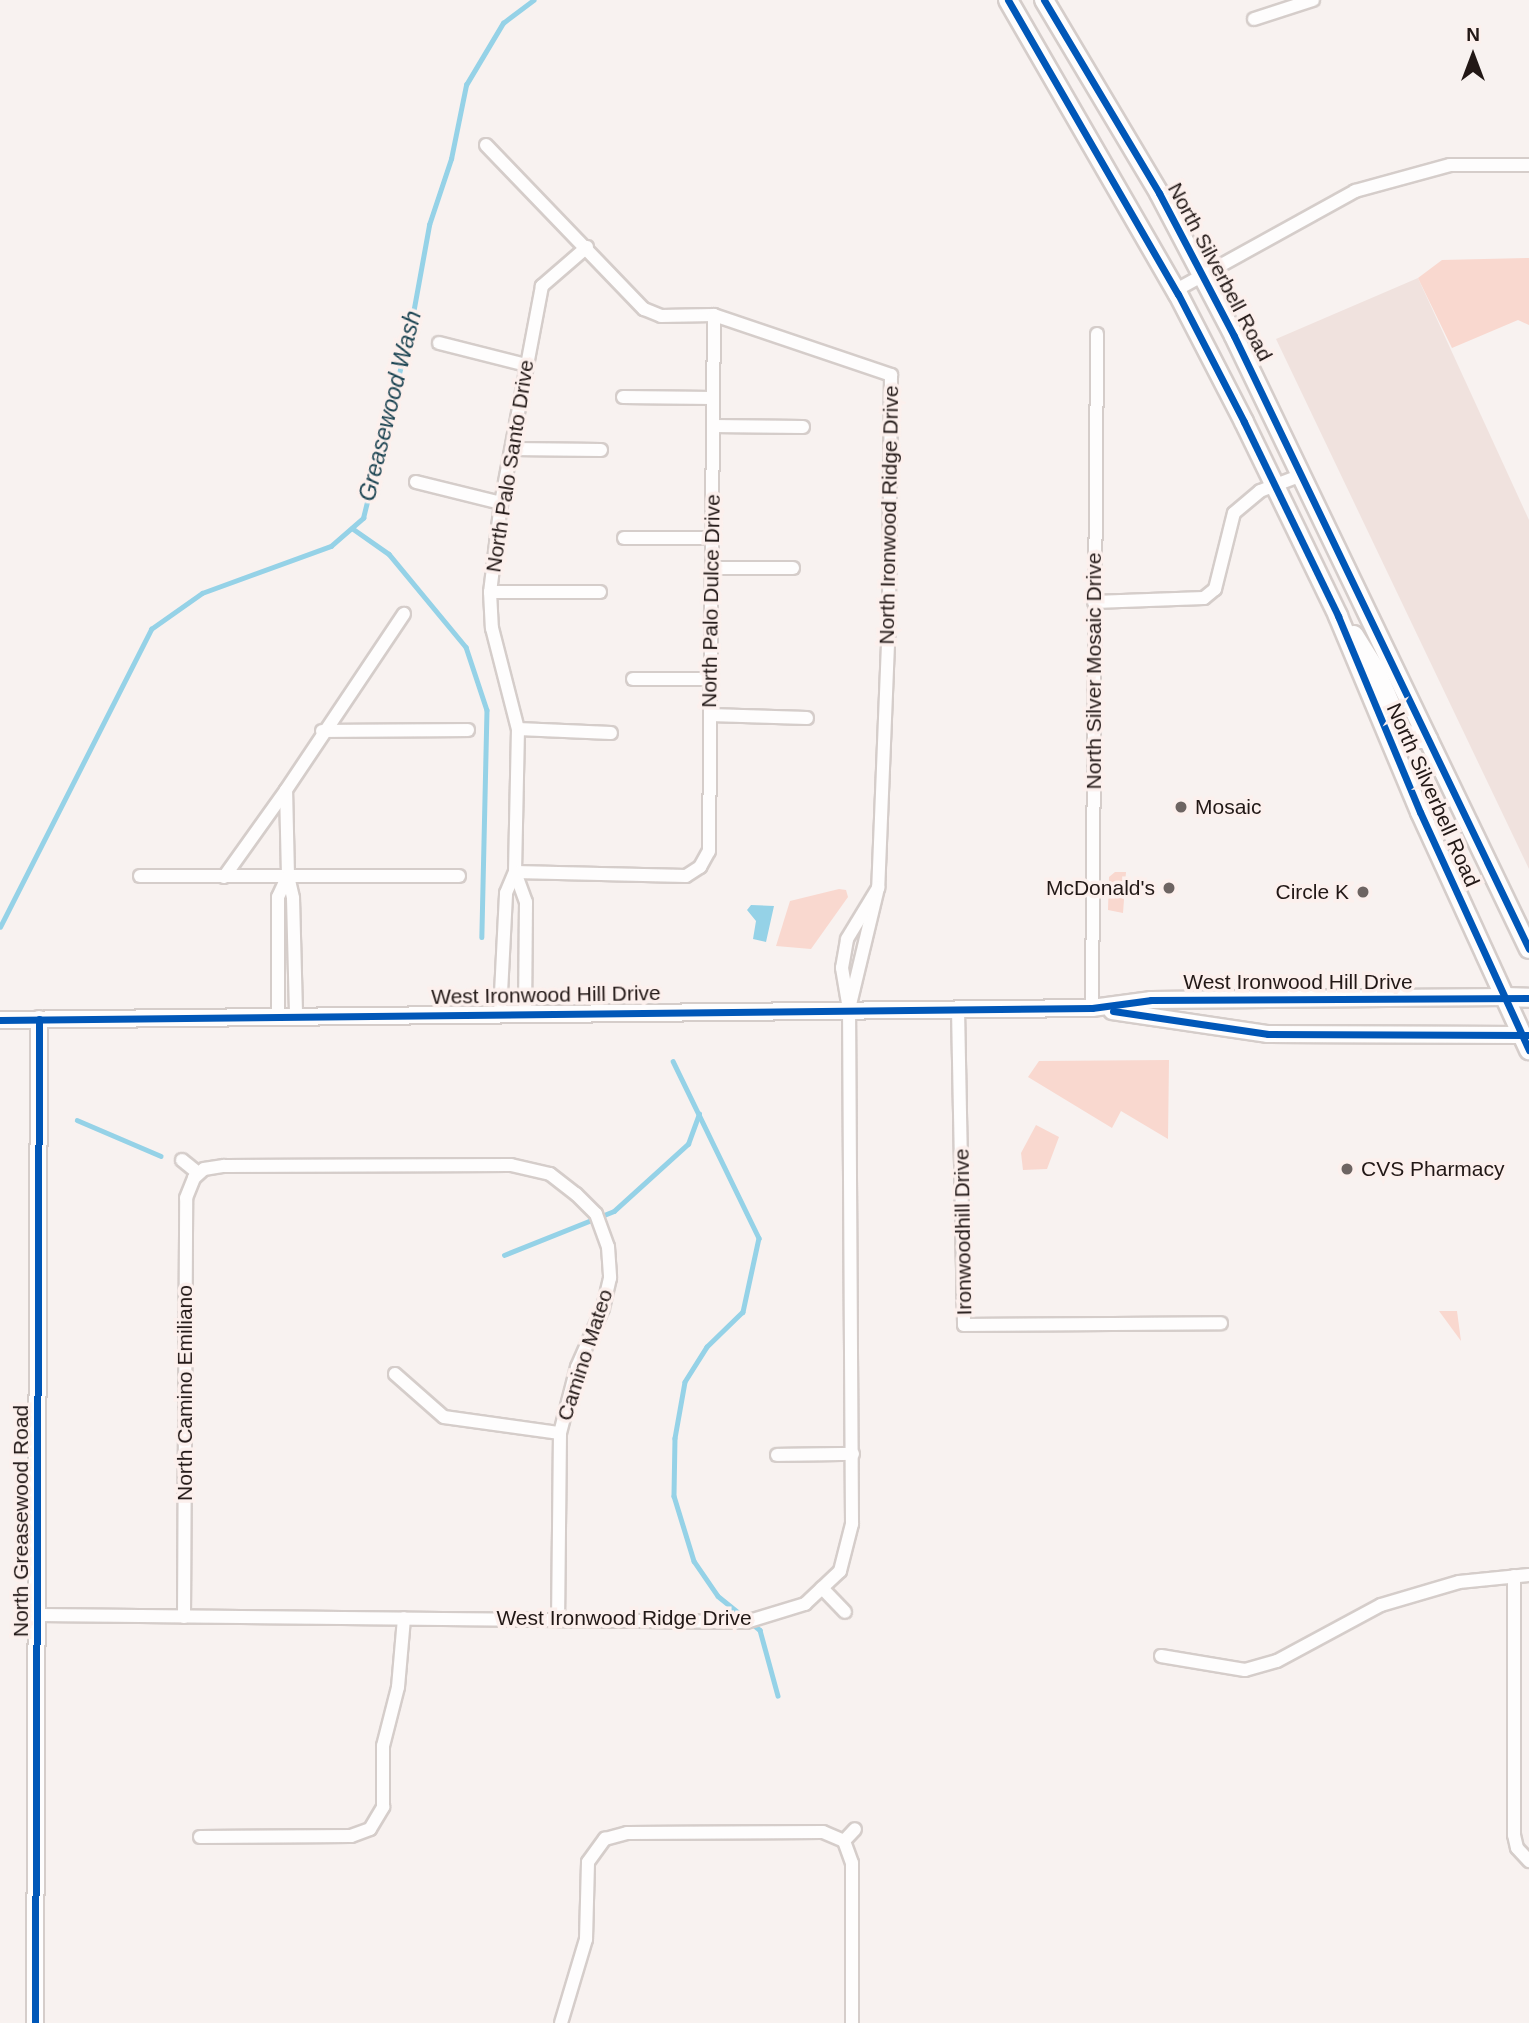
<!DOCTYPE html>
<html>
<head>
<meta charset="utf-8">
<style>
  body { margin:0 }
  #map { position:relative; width:1529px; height:2023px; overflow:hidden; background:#f8f2f0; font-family:Arial,sans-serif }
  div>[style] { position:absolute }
  .built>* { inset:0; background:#f0e2de }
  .green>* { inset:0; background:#f9d8cf }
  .water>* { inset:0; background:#95d2e7 }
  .stream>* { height:4.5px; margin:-2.25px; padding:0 2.25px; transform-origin:2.25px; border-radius:2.25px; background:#95d2e7 }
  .roads { filter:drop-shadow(2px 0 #d5cdca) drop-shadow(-2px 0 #d5cdca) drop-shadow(0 2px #d5cdca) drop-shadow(0 -2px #d5cdca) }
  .minor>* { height:12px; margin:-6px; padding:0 6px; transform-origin:6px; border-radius:6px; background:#fefdfd }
  .tertiary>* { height:16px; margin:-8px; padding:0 8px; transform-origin:8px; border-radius:8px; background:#fefdfd }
  .secondary>* { height:18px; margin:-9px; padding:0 9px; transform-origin:9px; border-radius:9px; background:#fefdfd }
  .cycleway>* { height:7px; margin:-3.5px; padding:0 3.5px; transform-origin:3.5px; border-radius:3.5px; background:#0057b8 }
  .dots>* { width:19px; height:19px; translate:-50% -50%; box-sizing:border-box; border:4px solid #fcf0ed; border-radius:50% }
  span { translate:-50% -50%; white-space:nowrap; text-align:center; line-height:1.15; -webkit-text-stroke:7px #fcf0ed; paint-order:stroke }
  .street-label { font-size:21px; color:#221816 }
  .poi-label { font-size:21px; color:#221816 }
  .left { translate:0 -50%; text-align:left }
  .right { translate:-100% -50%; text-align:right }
  .water-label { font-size:23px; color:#1c4452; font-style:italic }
  .north { position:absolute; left:1438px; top:21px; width:70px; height:70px; -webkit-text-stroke:5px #fcf0ed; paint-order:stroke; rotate:0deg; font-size:19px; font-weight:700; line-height:28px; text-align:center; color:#221816 }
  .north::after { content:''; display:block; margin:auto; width:24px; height:32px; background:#221816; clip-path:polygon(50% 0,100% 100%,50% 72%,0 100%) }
</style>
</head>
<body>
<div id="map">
  <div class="built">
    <div style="clip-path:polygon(1418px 278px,1529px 520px,1529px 869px,1276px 339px)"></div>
  </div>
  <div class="green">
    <div style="clip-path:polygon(1529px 258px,1529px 325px,1518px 320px,1452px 348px,1418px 278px,1442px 260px)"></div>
    <div style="clip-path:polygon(1115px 872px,1126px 872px,1123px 913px,1108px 910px,1109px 877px)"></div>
    <div style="clip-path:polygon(839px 889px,846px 890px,848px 897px,811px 949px,776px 946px,790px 901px)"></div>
    <div style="clip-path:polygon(1169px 1060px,1168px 1139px,1121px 1111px,1112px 1128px,1028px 1077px,1039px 1061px)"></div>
    <div style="clip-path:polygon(1036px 1125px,1059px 1137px,1047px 1169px,1023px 1170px,1021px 1153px)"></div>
    <div style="clip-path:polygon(1439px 1311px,1457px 1311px,1461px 1341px)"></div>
  </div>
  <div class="water">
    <div style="clip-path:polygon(751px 905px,774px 906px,766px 942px,753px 939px,756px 921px,747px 910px)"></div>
  </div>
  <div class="stream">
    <div style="left:352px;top:528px;width:45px;rotate:35.1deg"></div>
    <div style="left:389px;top:554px;width:121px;rotate:50.4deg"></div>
    <div style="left:466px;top:647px;width:66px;rotate:71.6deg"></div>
    <div style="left:487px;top:710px;width:227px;rotate:91.3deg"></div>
    <div style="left:0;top:927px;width:334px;rotate:-63.1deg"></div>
    <div style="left:151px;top:629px;width:62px;rotate:-35.2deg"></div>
    <div style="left:202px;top:593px;width:137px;rotate:-20deg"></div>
    <div style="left:331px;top:546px;width:43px;rotate:-41.2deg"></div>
    <div style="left:363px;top:518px;width:194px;rotate:-76deg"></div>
    <div style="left:410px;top:330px;width:107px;rotate:-79.7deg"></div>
    <div style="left:429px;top:225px;width:70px;rotate:-71.6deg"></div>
    <div style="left:451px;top:159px;width:76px;rotate:-78.5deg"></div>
    <div style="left:466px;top:85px;width:72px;rotate:-59.2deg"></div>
    <div style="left:503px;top:23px;width:38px;rotate:-37deg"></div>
    <div style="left:673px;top:1061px;width:197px;rotate:64.1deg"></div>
    <div style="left:759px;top:1238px;width:76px;rotate:102.2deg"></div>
    <div style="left:743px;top:1312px;width:50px;rotate:135.8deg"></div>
    <div style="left:707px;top:1347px;width:41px;rotate:122.2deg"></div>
    <div style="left:685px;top:1382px;width:57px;rotate:100.1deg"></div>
    <div style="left:675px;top:1438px;width:58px;rotate:91deg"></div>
    <div style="left:674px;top:1496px;width:68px;rotate:72.9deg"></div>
    <div style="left:694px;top:1561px;width:42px;rotate:55.6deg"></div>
    <div style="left:718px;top:1596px;width:54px;rotate:39deg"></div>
    <div style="left:760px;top:1630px;width:68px;rotate:74.7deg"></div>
    <div style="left:77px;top:1120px;width:91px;rotate:23.2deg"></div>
    <div style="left:504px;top:1255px;width:118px;rotate:-21.8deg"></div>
    <div style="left:614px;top:1211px;width:100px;rotate:-42.2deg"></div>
    <div style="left:688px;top:1144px;width:32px;rotate:-70deg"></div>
  </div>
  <div class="roads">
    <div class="minor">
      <div style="left:1254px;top:19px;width:62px;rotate:-17.9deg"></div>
      <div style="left:486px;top:145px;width:228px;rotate:46.1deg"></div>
      <div style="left:644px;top:309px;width:18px;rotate:22deg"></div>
      <div style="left:661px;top:316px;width:53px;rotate:-1.1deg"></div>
      <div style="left:714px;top:315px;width:187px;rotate:18.7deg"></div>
      <div style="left:891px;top:375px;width:244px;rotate:90.5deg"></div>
      <div style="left:889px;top:619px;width:269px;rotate:92.3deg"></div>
      <div style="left:878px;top:888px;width:124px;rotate:103.5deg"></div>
      <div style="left:587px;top:247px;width:60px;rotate:139.1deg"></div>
      <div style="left:542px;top:286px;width:221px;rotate:100.7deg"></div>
      <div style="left:501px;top:503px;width:90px;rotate:97deg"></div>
      <div style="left:490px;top:592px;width:36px;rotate:87deg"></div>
      <div style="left:492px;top:628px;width:104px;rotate:75.6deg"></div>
      <div style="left:518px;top:729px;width:143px;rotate:91.2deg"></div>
      <div style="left:515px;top:872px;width:171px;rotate:1.3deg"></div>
      <div style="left:686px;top:876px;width:17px;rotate:-33deg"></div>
      <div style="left:700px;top:867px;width:18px;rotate:-61deg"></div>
      <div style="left:709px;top:851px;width:536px;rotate:-89.47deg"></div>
      <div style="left:1176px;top:290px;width:205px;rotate:-28.9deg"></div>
      <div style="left:1355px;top:191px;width:98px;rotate:-15.3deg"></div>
      <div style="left:1450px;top:165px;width:79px"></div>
      <div style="left:439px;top:343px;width:90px;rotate:14.2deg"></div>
      <div style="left:623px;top:397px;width:90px;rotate:0.6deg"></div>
      <div style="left:713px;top:426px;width:90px;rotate:0.6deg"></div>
      <div style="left:512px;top:449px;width:89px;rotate:0.6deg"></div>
      <div style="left:416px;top:482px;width:88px;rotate:13.9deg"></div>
      <div style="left:624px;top:538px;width:88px"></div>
      <div style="left:712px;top:568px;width:81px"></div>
      <div style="left:490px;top:592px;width:110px"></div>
      <div style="left:1094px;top:602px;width:110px;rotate:-2.1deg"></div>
      <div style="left:1204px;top:598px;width:14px;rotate:-39deg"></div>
      <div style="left:1215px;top:589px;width:78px;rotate:-76deg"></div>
      <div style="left:1234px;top:513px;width:34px;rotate:-40deg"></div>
      <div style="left:1260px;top:491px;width:45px;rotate:-20.9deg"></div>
      <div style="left:633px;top:679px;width:77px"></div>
      <div style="left:710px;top:715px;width:97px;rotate:1.8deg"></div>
      <div style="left:518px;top:729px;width:93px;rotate:2.5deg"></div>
      <div style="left:322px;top:731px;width:146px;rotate:-0.4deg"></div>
      <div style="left:140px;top:876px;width:319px"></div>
      <div style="left:288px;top:876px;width:86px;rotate:-91.3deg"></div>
      <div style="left:286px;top:790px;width:212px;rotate:-56.2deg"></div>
      <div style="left:224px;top:877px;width:107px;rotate:-54.5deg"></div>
      <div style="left:1092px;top:1008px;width:674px;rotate:-89.57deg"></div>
      <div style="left:958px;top:1009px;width:316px;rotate:88.9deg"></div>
      <div style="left:964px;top:1325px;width:257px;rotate:-0.4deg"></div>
      <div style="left:500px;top:1013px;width:120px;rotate:-87.1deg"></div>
      <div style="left:506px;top:893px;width:23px;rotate:-67deg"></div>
      <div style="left:515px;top:872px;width:32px;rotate:70deg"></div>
      <div style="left:526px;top:902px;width:110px;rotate:90.5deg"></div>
      <div style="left:278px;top:1016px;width:119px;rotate:-90deg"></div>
      <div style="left:278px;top:897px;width:23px;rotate:-65deg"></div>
      <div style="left:288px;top:876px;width:23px;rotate:77deg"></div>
      <div style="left:293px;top:898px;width:118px;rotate:88.5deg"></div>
      <div style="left:182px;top:1160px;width:21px;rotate:39deg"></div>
      <div style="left:395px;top:1374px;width:65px;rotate:41.3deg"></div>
      <div style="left:444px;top:1417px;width:117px;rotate:7.9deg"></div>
      <div style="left:777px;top:1455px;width:76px;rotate:-0.8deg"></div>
      <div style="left:1514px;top:1576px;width:259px;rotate:90deg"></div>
      <div style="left:1514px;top:1835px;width:13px;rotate:77deg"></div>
      <div style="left:1517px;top:1848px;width:18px;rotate:47deg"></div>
      <div style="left:822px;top:1588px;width:33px;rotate:46deg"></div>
      <div style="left:39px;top:1615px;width:707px;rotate:0.57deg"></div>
      <div style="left:746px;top:1622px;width:62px;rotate:-17deg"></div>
      <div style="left:805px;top:1604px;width:48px;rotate:-43.3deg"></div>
      <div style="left:840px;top:1571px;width:49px;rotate:-75.7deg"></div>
      <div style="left:852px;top:1524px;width:515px;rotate:-90.33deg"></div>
      <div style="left:849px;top:1009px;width:42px;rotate:-99.7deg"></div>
      <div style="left:842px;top:968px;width:29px;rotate:-80deg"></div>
      <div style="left:847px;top:939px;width:60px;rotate:-58.7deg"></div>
      <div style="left:184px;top:1617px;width:419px;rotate:-89.7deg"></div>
      <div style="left:186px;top:1198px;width:22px;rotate:-68deg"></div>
      <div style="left:194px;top:1178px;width:13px;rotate:-42deg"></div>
      <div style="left:204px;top:1169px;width:20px;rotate:-9deg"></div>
      <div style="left:224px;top:1166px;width:287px;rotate:-0.2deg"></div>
      <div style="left:511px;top:1165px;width:40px;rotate:13deg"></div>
      <div style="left:550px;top:1174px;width:33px;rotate:38deg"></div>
      <div style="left:576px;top:1194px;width:28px;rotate:45deg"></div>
      <div style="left:596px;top:1214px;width:35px;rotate:70deg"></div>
      <div style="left:608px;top:1247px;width:31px;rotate:86deg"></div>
      <div style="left:610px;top:1278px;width:31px;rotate:103deg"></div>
      <div style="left:603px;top:1308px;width:64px;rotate:113.8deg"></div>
      <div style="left:577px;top:1367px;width:68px;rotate:104.4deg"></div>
      <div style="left:560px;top:1433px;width:188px;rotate:90.6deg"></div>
      <div style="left:1161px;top:1656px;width:85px;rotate:9.5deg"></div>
      <div style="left:1245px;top:1670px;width:33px;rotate:-16deg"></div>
      <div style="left:1277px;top:1661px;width:118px;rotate:-28.3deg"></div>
      <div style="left:1381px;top:1605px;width:81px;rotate:-16.4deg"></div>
      <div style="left:1459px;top:1582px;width:70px;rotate:-5.7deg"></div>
      <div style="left:200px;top:1837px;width:151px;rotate:-0.4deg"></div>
      <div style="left:351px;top:1836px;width:20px;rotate:-20deg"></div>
      <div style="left:370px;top:1829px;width:26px;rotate:-59deg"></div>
      <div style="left:383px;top:1807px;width:61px;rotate:-90deg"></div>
      <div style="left:383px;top:1746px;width:61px;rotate:-75.7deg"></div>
      <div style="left:398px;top:1687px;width:69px;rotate:-85deg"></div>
      <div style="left:844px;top:1841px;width:23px;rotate:70deg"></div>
      <div style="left:852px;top:1863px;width:160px;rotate:90deg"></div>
      <div style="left:844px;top:1841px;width:16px;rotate:-47deg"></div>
      <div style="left:561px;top:2023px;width:88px;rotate:-73.4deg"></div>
      <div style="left:586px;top:1939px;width:77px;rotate:-88.5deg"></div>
      <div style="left:588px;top:1862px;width:29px;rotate:-54deg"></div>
      <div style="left:605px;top:1839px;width:23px;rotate:-15deg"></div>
      <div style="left:627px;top:1833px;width:196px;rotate:-0.3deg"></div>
      <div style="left:823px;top:1832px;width:23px;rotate:23deg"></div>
    </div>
    <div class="tertiary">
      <div style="left:1112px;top:1011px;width:158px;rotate:8.4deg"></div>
      <div style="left:1268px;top:1034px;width:253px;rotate:0.2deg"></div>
      <div style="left:0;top:1020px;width:1092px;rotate:-0.63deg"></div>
      <div style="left:1092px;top:1008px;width:60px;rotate:-7.7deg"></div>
      <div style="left:1151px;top:1000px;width:354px;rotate:-0.5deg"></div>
      <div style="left:35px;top:2023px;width:1004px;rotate:-89.77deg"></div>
    </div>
    <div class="secondary">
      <div style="left:1008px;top:0;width:340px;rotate:60deg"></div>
      <div style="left:1178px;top:294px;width:144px;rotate:62.7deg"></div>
      <div style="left:1244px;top:422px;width:216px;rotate:64.1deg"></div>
      <div style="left:1338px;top:616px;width:212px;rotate:67.3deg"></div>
      <div style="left:1420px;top:812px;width:262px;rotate:65.4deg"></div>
      <div style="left:1044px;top:0;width:225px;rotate:59.2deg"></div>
      <div style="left:1159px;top:193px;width:161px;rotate:62.3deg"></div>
      <div style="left:1234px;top:336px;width:680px;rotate:64.3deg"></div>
      <div style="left:1354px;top:635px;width:39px;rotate:58deg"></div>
      <div style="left:1375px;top:668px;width:69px;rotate:66.8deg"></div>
      <div style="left:1402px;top:731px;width:15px;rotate:32deg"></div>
      <div style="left:1415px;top:739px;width:13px"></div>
      <div style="left:1505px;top:997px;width:24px;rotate:2deg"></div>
    </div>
  </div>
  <div class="cycleway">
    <div style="left:1008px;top:0;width:340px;rotate:60deg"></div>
    <div style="left:1178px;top:294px;width:144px;rotate:62.7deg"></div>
    <div style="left:1244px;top:422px;width:216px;rotate:64.1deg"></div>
    <div style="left:1338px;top:616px;width:212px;rotate:67.3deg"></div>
    <div style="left:1420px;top:812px;width:262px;rotate:65.4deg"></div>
    <div style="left:1044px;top:0;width:225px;rotate:59.2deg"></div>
    <div style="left:1159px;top:193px;width:161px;rotate:62.3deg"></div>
    <div style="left:1234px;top:336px;width:680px;rotate:64.3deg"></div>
    <div style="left:1113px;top:1011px;width:157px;rotate:8.4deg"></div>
    <div style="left:1268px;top:1034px;width:261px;rotate:0.2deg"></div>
    <div style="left:0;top:1020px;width:1092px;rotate:-0.63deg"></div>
    <div style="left:1092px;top:1008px;width:60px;rotate:-7.7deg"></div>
    <div style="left:1151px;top:1000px;width:378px;rotate:-0.3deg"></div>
    <div style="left:35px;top:2023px;width:1004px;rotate:-89.77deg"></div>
  </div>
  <div class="dots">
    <div style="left:1181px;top:807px;background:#6d6462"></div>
    <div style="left:1169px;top:888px;background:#6d6462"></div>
    <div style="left:1363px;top:892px;background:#6d6462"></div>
    <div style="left:1347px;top:1169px;background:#6d6462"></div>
  </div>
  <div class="street-label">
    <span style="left:1220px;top:272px;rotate:62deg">North Silverbell Road</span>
    <span style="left:510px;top:466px;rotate:-81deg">North Palo Santo Drive</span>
    <span style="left:889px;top:515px;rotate:-89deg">North Ironwood Ridge Drive</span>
    <span style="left:711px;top:601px;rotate:-89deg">North Palo Dulce Drive</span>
    <span style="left:1094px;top:671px;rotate:-90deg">North Silver Mosaic Drive</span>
    <span style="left:1433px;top:795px;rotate:66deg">North Silverbell Road</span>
    <span style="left:1298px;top:982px">West Ironwood Hill Drive</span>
    <span style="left:546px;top:995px;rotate:-1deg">West Ironwood Hill Drive</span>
    <span style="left:963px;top:1232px;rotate:-91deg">Ironwoodhill Drive</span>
    <span style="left:585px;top:1355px;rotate:-72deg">Camino Mateo</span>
    <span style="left:185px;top:1393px;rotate:-90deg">North Camino Emiliano</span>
    <span style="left:21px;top:1521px;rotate:-90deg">North Greasewood Road</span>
    <span style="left:624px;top:1618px">West Ironwood Ridge Drive</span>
  </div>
  <div class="poi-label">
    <span class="left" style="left:1195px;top:807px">Mosaic</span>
    <span class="right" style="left:1155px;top:888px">McDonald's</span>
    <span class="right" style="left:1349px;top:892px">Circle K</span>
    <span class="left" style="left:1361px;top:1169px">CVS Pharmacy</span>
  </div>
  <div class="water-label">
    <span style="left:390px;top:406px;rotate:-76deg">Greasewood Wash</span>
  </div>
  <div class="north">N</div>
</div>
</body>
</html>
